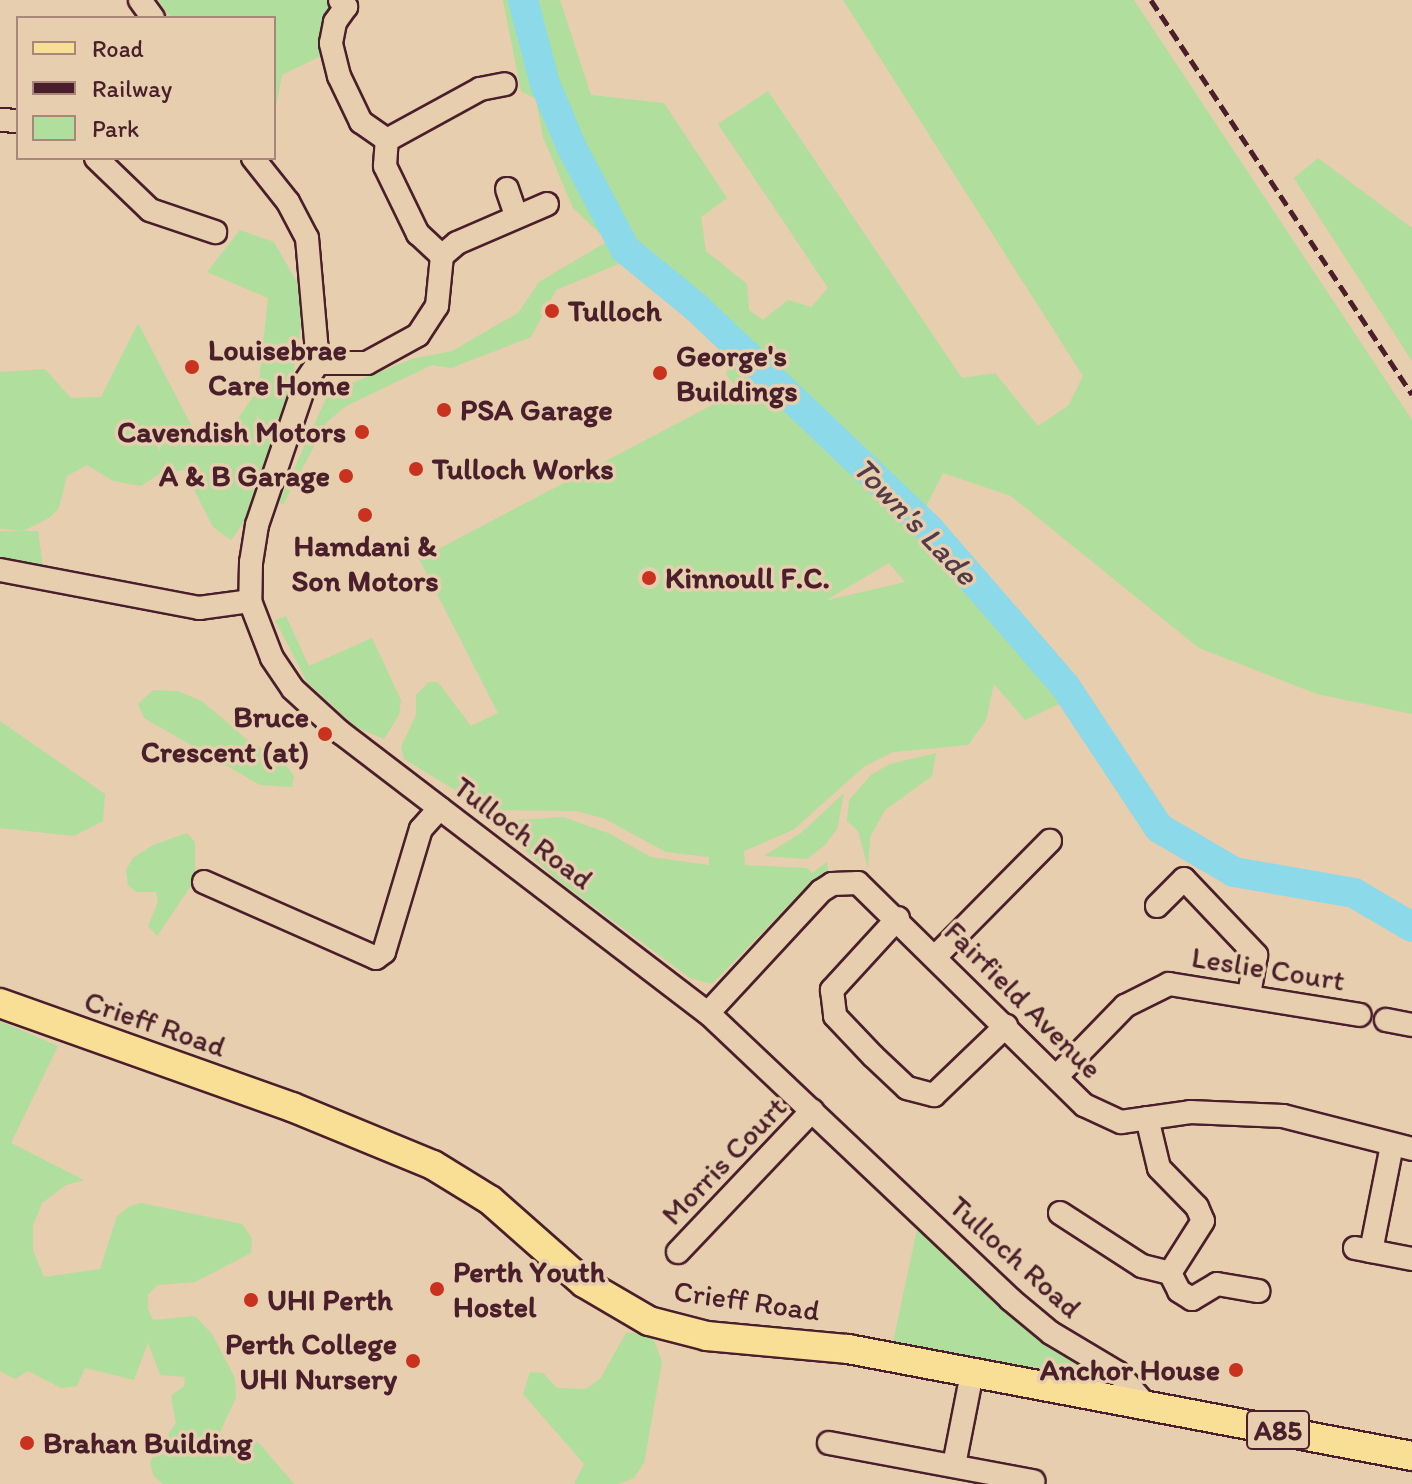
<!DOCTYPE html>
<html>
<head>
<meta charset="utf-8">
<style>
  body { margin:0 }
  #map { position:relative; width:1412px; height:1484px; overflow:hidden; background:#e6ceae; font-family:Itim,sans-serif }
  div>[style] { position:absolute }
  .green>* { inset:0; background:#b0de9d }
  .river>* { height:30px; margin:-15px; padding:0 15px; transform-origin:15px; border-radius:15px; background:#8bd9e9 }
  .roads { filter:drop-shadow(2px 0 #4a1f2b) drop-shadow(-2px 0 #4a1f2b) drop-shadow(0 2px #4a1f2b) drop-shadow(0 -2px #4a1f2b) }
  .minor>* { height:22px; margin:-11px; padding:0 11px; transform-origin:11px; border-radius:11px; background:#e6ceae }
  .major>* { height:28px; margin:-14px; padding:0 14px; transform-origin:14px; border-radius:14px; background:#f9df96 }
  .rail>* { height:5px; margin-top:-2.5px; transform-origin:0; background:repeating-linear-gradient(90deg,#4a1f2b 0 12px,transparent 0 18px) }
  .dots>* { width:22px; height:22px; translate:-50% -50%; box-sizing:border-box; border:4px solid #e6ceae; border-radius:50% }
  span { translate:-50% -50%; white-space:nowrap; text-align:center; line-height:1.15; -webkit-text-stroke:7px #e6ceae; paint-order:stroke }
  .shield-label span { padding:2px 6px; background:#e6ceae; border:2px solid; border-radius:6px; -webkit-text-stroke-width:0 }
  .shield-label { font-size:28px; color:#4a1f2b; font-weight:700 }
  .poi-label { font-size:30px; color:#4a1f2b; font-weight:700 }
  .left { translate:0 -50%; text-align:left }
  .right { translate:-100% -50%; text-align:right }
  .street-label { font-size:30px; color:#4a1f2b }
  .water-label { font-size:32px; color:#543b48; font-style:italic }
  .legend { position:absolute; left:16px; top:16px; width:260px; height:144px; box-sizing:border-box; background:#e6ceae; border:2px solid #a8887a; margin:0; padding:10px 14px; list-style:none; font-size:24px; color:#4a1f2b }
  .legend li { display:flex; align-items:center; gap:16px; height:40px }
  .legend b { width:40px; border:2px solid #a8887a }
</style>
</head>
<body>
<div id="map">
  <div class="green">
    <div style="clip-path:polygon(158px 0,329px 0,329px 52px,282px 75px,274px 117px,274px 18px,171px 18px)"></div>
    <div style="clip-path:polygon(evenodd,503px 0,560px 0,591px 95px,664px 103px,727px 198px,701px 217px,706px 251px,747px 284px,749px 310px,763px 320px,788px 300px,811px 307px,828px 288px,718px 124px,768px 91px,962px 378px,995px 373px,1038px 426px,1068px 406px,1083px 376px,843px 0,1134px 0,1412px 420px,1412px 714px,1317px 694px,1199px 648px,1011px 496px,943px 473px,917px 525px,1085px 692px,1025px 720px,994px 684px,986px 720px,968px 745px,893px 752px,865px 766px,793px 830px,744px 851px,745px 865px,807px 868px,812px 873px,827px 862px,828px 871px,812px 881px,712px 984px,690px 978px,555px 878px,507px 834px,511px 825px,519px 820px,563px 817px,608px 833px,651px 857px,709px 865px,709px 857px,666px 852px,603px 818px,576px 811px,488px 810px,404px 759px,401px 747px,416px 715px,416px 695px,429px 682px,438px 682px,471px 726px,498px 713px,419px 559px,739px 391px,726px 374px,731px 356px,628px 260px,556px 290px,531px 337px,451px 368px,432px 365px,346px 406px,327px 422px,283px 505px,279px 502px,329px 392px,412px 359px,452px 351px,518px 313px,539px 282px,608px 241px,573px 208px,543px 137px,536px 99px,521px 91px,503px 0,889px 563px,905px 582px,828px 600px,828px 599px,889px 563px)"></div>
    <div style="clip-path:polygon(1318px 158px,1412px 228px,1412px 361px,1294px 178px)"></div>
    <div style="clip-path:polygon(240px 230px,274px 242px,301px 289px,301px 326px,287px 417px,250px 513px,231px 540px,213px 527px,184px 470px,161px 473px,141px 486px,113px 481px,87px 465px,67px 476px,59px 508px,49px 518px,23px 531px,0 529px,0 372px,45px 369px,71px 398px,101px 397px,138px 323px,202px 446px,229px 431px,258px 390px,268px 298px,207px 272px)"></div>
    <div style="clip-path:polygon(0 531px,38px 531px,43px 567px,0 558px)"></div>
    <div style="clip-path:polygon(286px 616px,309px 666px,372px 638px,401px 700px,399px 715px,384px 739px,356px 727px,307px 682px,275px 620px)"></div>
    <div style="clip-path:polygon(153px 690px,177px 691px,202px 701px,250px 742px,281px 758px,294px 776px,292px 787px,260px 785px,144px 718px,138px 704px)"></div>
    <div style="clip-path:polygon(0 721px,105px 794px,103px 821px,74px 836px,0 828px)"></div>
    <div style="clip-path:polygon(936px 753px,932px 776px,885px 810px,870px 837px,868px 868px,858px 831px,847px 821px,849px 800px,871px 775px,890px 764px)"></div>
    <div style="clip-path:polygon(844px 793px,837px 829px,825px 845px,807px 859px,764px 856px,801px 833px)"></div>
    <div style="clip-path:polygon(187px 833px,195px 842px,195px 880px,157px 936px,148px 926px,158px 902px,156px 892px,136px 892px,128px 885px,126px 870px,133px 858px,153px 845px)"></div>
    <div style="clip-path:polygon(0 1021px,58px 1046px,11px 1143px,84px 1180px,66px 1185px,42px 1203px,33px 1226px,33px 1250px,44px 1277px,100px 1269px,117px 1216px,130px 1206px,141px 1203px,242px 1224px,252px 1238px,251px 1253px,195px 1282px,157px 1285px,148px 1295px,148px 1309px,153px 1320px,195px 1316px,212px 1334px,235px 1378px,236px 1398px,220px 1432px,233px 1444px,249px 1436px,260px 1444px,294px 1484px,163px 1484px,153px 1475px,150px 1462px,176px 1423px,171px 1396px,184px 1386px,185px 1377px,160px 1375px,148px 1343px,134px 1380px,85px 1368px,77px 1386px,61px 1388px,28px 1371px,15px 1379px,0 1371px)"></div>
    <div style="clip-path:polygon(917px 1229px,1027px 1331px,1114px 1386px,892px 1347px)"></div>
    <div style="clip-path:polygon(651px 1332px,662px 1362px,644px 1463px,634px 1478px,618px 1484px,574px 1484px,584px 1464px,523px 1394px,530px 1372px,543px 1373px,557px 1388px,586px 1389px,600px 1379px,626px 1333px)"></div>
  </div>
  <div class="river">
    <div style="left:523px;top:0;width:87px;rotate:75.3deg"></div>
    <div style="left:545px;top:84px;width:67px;rotate:67.2deg"></div>
    <div style="left:571px;top:146px;width:116px;rotate:62.3deg"></div>
    <div style="left:625px;top:249px;width:93px;rotate:39.3deg"></div>
    <div style="left:697px;top:308px;width:322px;rotate:43.6deg"></div>
    <div style="left:930px;top:530px;width:206px;rotate:49.1deg"></div>
    <div style="left:1065px;top:686px;width:170px;rotate:56.5deg"></div>
    <div style="left:1159px;top:828px;width:87px;rotate:30.4deg"></div>
    <div style="left:1234px;top:872px;width:122px;rotate:9.9deg"></div>
    <div style="left:1354px;top:893px;width:67px;rotate:30.4deg"></div>
  </div>
  <div class="roads">
    <div class="minor">
      <div style="left:140px;top:0;width:22px;rotate:54deg"></div>
      <div style="left:0;top:120px;width:18px;rotate:3deg"></div>
      <div style="left:387px;top:140px;width:106px;rotate:-28.7deg"></div>
      <div style="left:480px;top:89px;width:25px;rotate:-11deg"></div>
      <div style="left:96px;top:158px;width:75px;rotate:43.9deg"></div>
      <div style="left:150px;top:210px;width:69px;rotate:18.7deg"></div>
      <div style="left:253px;top:158px;width:56px;rotate:51.5deg"></div>
      <div style="left:288px;top:202px;width:41px;rotate:62.2deg"></div>
      <div style="left:307px;top:238px;width:125px;rotate:85deg"></div>
      <div style="left:318px;top:363px;width:22px;rotate:124deg"></div>
      <div style="left:306px;top:381px;width:152px;rotate:108.8deg"></div>
      <div style="left:257px;top:525px;width:37px;rotate:99deg"></div>
      <div style="left:251px;top:562px;width:39px;rotate:91deg"></div>
      <div style="left:250px;top:601px;width:61px;rotate:68.9deg"></div>
      <div style="left:272px;top:658px;width:37px;rotate:56deg"></div>
      <div style="left:293px;top:689px;width:64px;rotate:42.5deg"></div>
      <div style="left:340px;top:732px;width:463px;rotate:37.4deg"></div>
      <div style="left:708px;top:1013px;width:416px;rotate:43.4deg"></div>
      <div style="left:1010px;top:1299px;width:53px;rotate:39.7deg"></div>
      <div style="left:1051px;top:1333px;width:78px;rotate:30.8deg"></div>
      <div style="left:1118px;top:1373px;width:40px;rotate:49deg"></div>
      <div style="left:507px;top:189px;width:28px;rotate:71deg"></div>
      <div style="left:442px;top:256px;width:20px;rotate:-41deg"></div>
      <div style="left:457px;top:243px;width:98px;rotate:-23.4deg"></div>
      <div style="left:318px;top:363px;width:49px"></div>
      <div style="left:367px;top:363px;width:58px;rotate:-28.8deg"></div>
      <div style="left:418px;top:335px;width:35px;rotate:-57deg"></div>
      <div style="left:437px;top:306px;width:50px;rotate:-84.3deg"></div>
      <div style="left:442px;top:256px;width:33px;rotate:-137deg"></div>
      <div style="left:418px;top:234px;width:76px;rotate:-115.9deg"></div>
      <div style="left:385px;top:166px;width:26px;rotate:-86deg"></div>
      <div style="left:387px;top:140px;width:32px;rotate:-145deg"></div>
      <div style="left:361px;top:122px;width:51px;rotate:-115.6deg"></div>
      <div style="left:339px;top:76px;width:34px;rotate:-104deg"></div>
      <div style="left:331px;top:43px;width:21px;rotate:-79deg"></div>
      <div style="left:335px;top:22px;width:19px;rotate:-54deg"></div>
      <div style="left:346px;top:7px;width:9px;rotate:-131deg"></div>
      <div style="left:0;top:570px;width:203px;rotate:10.8deg"></div>
      <div style="left:199px;top:608px;width:51px;rotate:-7.8deg"></div>
      <div style="left:204px;top:882px;width:188px;rotate:23.8deg"></div>
      <div style="left:376px;top:958px;width:10px;rotate:-37deg"></div>
      <div style="left:384px;top:952px;width:128px;rotate:-73.3deg"></div>
      <div style="left:421px;top:829px;width:28px;rotate:-48deg"></div>
      <div style="left:1157px;top:906px;width:38px;rotate:-45deg"></div>
      <div style="left:1184px;top:879px;width:105px;rotate:46.5deg"></div>
      <div style="left:1256px;top:955px;width:40px;rotate:100deg"></div>
      <div style="left:898px;top:918px;width:98px;rotate:132.5deg"></div>
      <div style="left:832px;top:990px;width:26px;rotate:83deg"></div>
      <div style="left:835px;top:1016px;width:55px;rotate:46.5deg"></div>
      <div style="left:873px;top:1056px;width:47px;rotate:43.3deg"></div>
      <div style="left:907px;top:1088px;width:28px;rotate:15deg"></div>
      <div style="left:934px;top:1095px;width:100px;rotate:-43.8deg"></div>
      <div style="left:936px;top:956px;width:162px;rotate:-45.3deg"></div>
      <div style="left:708px;top:1013px;width:166px;rotate:-47.2deg"></div>
      <div style="left:821px;top:891px;width:13px;rotate:-32deg"></div>
      <div style="left:832px;top:884px;width:26px;rotate:-2deg"></div>
      <div style="left:858px;top:883px;width:317px;rotate:44.5deg"></div>
      <div style="left:1084px;top:1105px;width:41px;rotate:24.7deg"></div>
      <div style="left:1121px;top:1122px;width:70px;rotate:-8.2deg"></div>
      <div style="left:1190px;top:1112px;width:93px;rotate:2.5deg"></div>
      <div style="left:1283px;top:1116px;width:133px;rotate:14.3deg"></div>
      <div style="left:1386px;top:1020px;width:26px;rotate:11deg"></div>
      <div style="left:1057px;top:1076px;width:98px;rotate:-45.8deg"></div>
      <div style="left:1125px;top:1006px;width:49px;rotate:-26.6deg"></div>
      <div style="left:1169px;top:984px;width:193px;rotate:9.2deg"></div>
      <div style="left:1147px;top:1118px;width:51px;rotate:76.5deg"></div>
      <div style="left:1159px;top:1168px;width:54px;rotate:45.7deg"></div>
      <div style="left:1197px;top:1207px;width:15px;rotate:67deg"></div>
      <div style="left:1203px;top:1221px;width:62px;rotate:122.4deg"></div>
      <div style="left:1060px;top:1213px;width:98px;rotate:32.9deg"></div>
      <div style="left:1142px;top:1266px;width:29px;rotate:14deg"></div>
      <div style="left:1170px;top:1273px;width:20px;rotate:63deg"></div>
      <div style="left:1179px;top:1291px;width:15px;rotate:32deg"></div>
      <div style="left:1192px;top:1299px;width:29px;rotate:-31deg"></div>
      <div style="left:1217px;top:1284px;width:42px;rotate:9.7deg"></div>
      <div style="left:1355px;top:1248px;width:58px;rotate:10.9deg"></div>
      <div style="left:1371px;top:1251px;width:108px;rotate:-78.8deg"></div>
      <div style="left:678px;top:1252px;width:195px;rotate:-46.5deg"></div>
      <div style="left:829px;top:1443px;width:208px;rotate:10.6deg"></div>
      <div style="left:954px;top:1465px;width:94px;rotate:-78.9deg"></div>
    </div>
    <div class="major">
      <div style="left:0;top:1003px;width:310px;rotate:19.6deg"></div>
      <div style="left:292px;top:1107px;width:152px;rotate:22.4deg"></div>
      <div style="left:433px;top:1165px;width:67px;rotate:31.6deg"></div>
      <div style="left:490px;top:1200px;width:125px;rotate:41.4deg"></div>
      <div style="left:584px;top:1283px;width:75px;rotate:30.3deg"></div>
      <div style="left:649px;top:1321px;width:60px;rotate:14.5deg"></div>
      <div style="left:707px;top:1336px;width:142px;rotate:5.3deg"></div>
      <div style="left:848px;top:1349px;width:574px;rotate:10.74deg"></div>
    </div>
  </div>
  <div class="rail">
    <div style="left:1151px;top:0;width:473px;rotate:56.5deg"></div>
  </div>
  <div class="dots">
    <div style="left:552px;top:311px;background:#c8321e"></div>
    <div style="left:192px;top:367px;background:#c8321e"></div>
    <div style="left:660px;top:373px;background:#c8321e"></div>
    <div style="left:444px;top:410px;background:#c8321e"></div>
    <div style="left:362px;top:432px;background:#c8321e"></div>
    <div style="left:416px;top:469px;background:#c8321e"></div>
    <div style="left:346px;top:476px;background:#c8321e"></div>
    <div style="left:365px;top:515px;background:#c8321e"></div>
    <div style="left:649px;top:578px;background:#c8321e"></div>
    <div style="left:325px;top:734px;background:#c8321e"></div>
    <div style="left:437px;top:1289px;background:#c8321e"></div>
    <div style="left:251px;top:1300px;background:#c8321e"></div>
    <div style="left:413px;top:1361px;background:#c8321e"></div>
    <div style="left:1236px;top:1370px;background:#c8321e"></div>
    <div style="left:27px;top:1443px;background:#c8321e"></div>
  </div>
  <div class="shield-label">
    <span style="left:1278px;top:1430px">A85</span>
  </div>
  <div class="poi-label">
    <span class="left" style="left:568px;top:311px">Tulloch</span>
    <span class="left" style="left:208px;top:367px">Louisebrae<br>Care Home</span>
    <span class="left" style="left:676px;top:373px">George's<br>Buildings</span>
    <span class="left" style="left:460px;top:410px">PSA Garage</span>
    <span class="right" style="left:346px;top:432px">Cavendish Motors</span>
    <span class="left" style="left:432px;top:469px">Tulloch Works</span>
    <span class="right" style="left:330px;top:476px">A &amp; B Garage</span>
    <span style="left:365px;top:563px">Hamdani &amp;<br>Son Motors</span>
    <span class="left" style="left:665px;top:578px">Kinnoull F.C.</span>
    <span class="right" style="left:309px;top:734px">Bruce<br>Crescent (at)</span>
    <span class="left" style="left:453px;top:1289px">Perth Youth<br>Hostel</span>
    <span class="left" style="left:267px;top:1300px">UHI Perth</span>
    <span class="right" style="left:397px;top:1361px">Perth College<br>UHI Nursery</span>
    <span class="right" style="left:1220px;top:1370px">Anchor House</span>
    <span class="left" style="left:43px;top:1443px">Brahan Building</span>
  </div>
  <div class="street-label">
    <span style="left:523px;top:833px;rotate:37deg">Tulloch Road</span>
    <span style="left:1268px;top:969px;rotate:9deg">Leslie Court</span>
    <span style="left:1023px;top:1000px;rotate:45deg">Fairfield Avenue</span>
    <span style="left:155px;top:1024px;rotate:19deg">Crieff Road</span>
    <span style="left:724px;top:1161px;rotate:-46deg">Morris Court</span>
    <span style="left:1015px;top:1257px;rotate:42deg">Tulloch Road</span>
    <span style="left:747px;top:1301px;rotate:8deg">Crieff Road</span>
  </div>
  <div class="water-label">
    <span style="left:915px;top:521px;rotate:46deg">Town's Lade</span>
  </div>
  <ul class="legend">
  <li><b style="height:10px;background:#f9df96"></b>Road</li>
  <li><b style="height:10px;background:#4a1f2b"></b>Railway</li>
  <li><b style="height:22px;background:#b0de9d"></b>Park</li>
  </ul>
</div>
</body>
</html>
